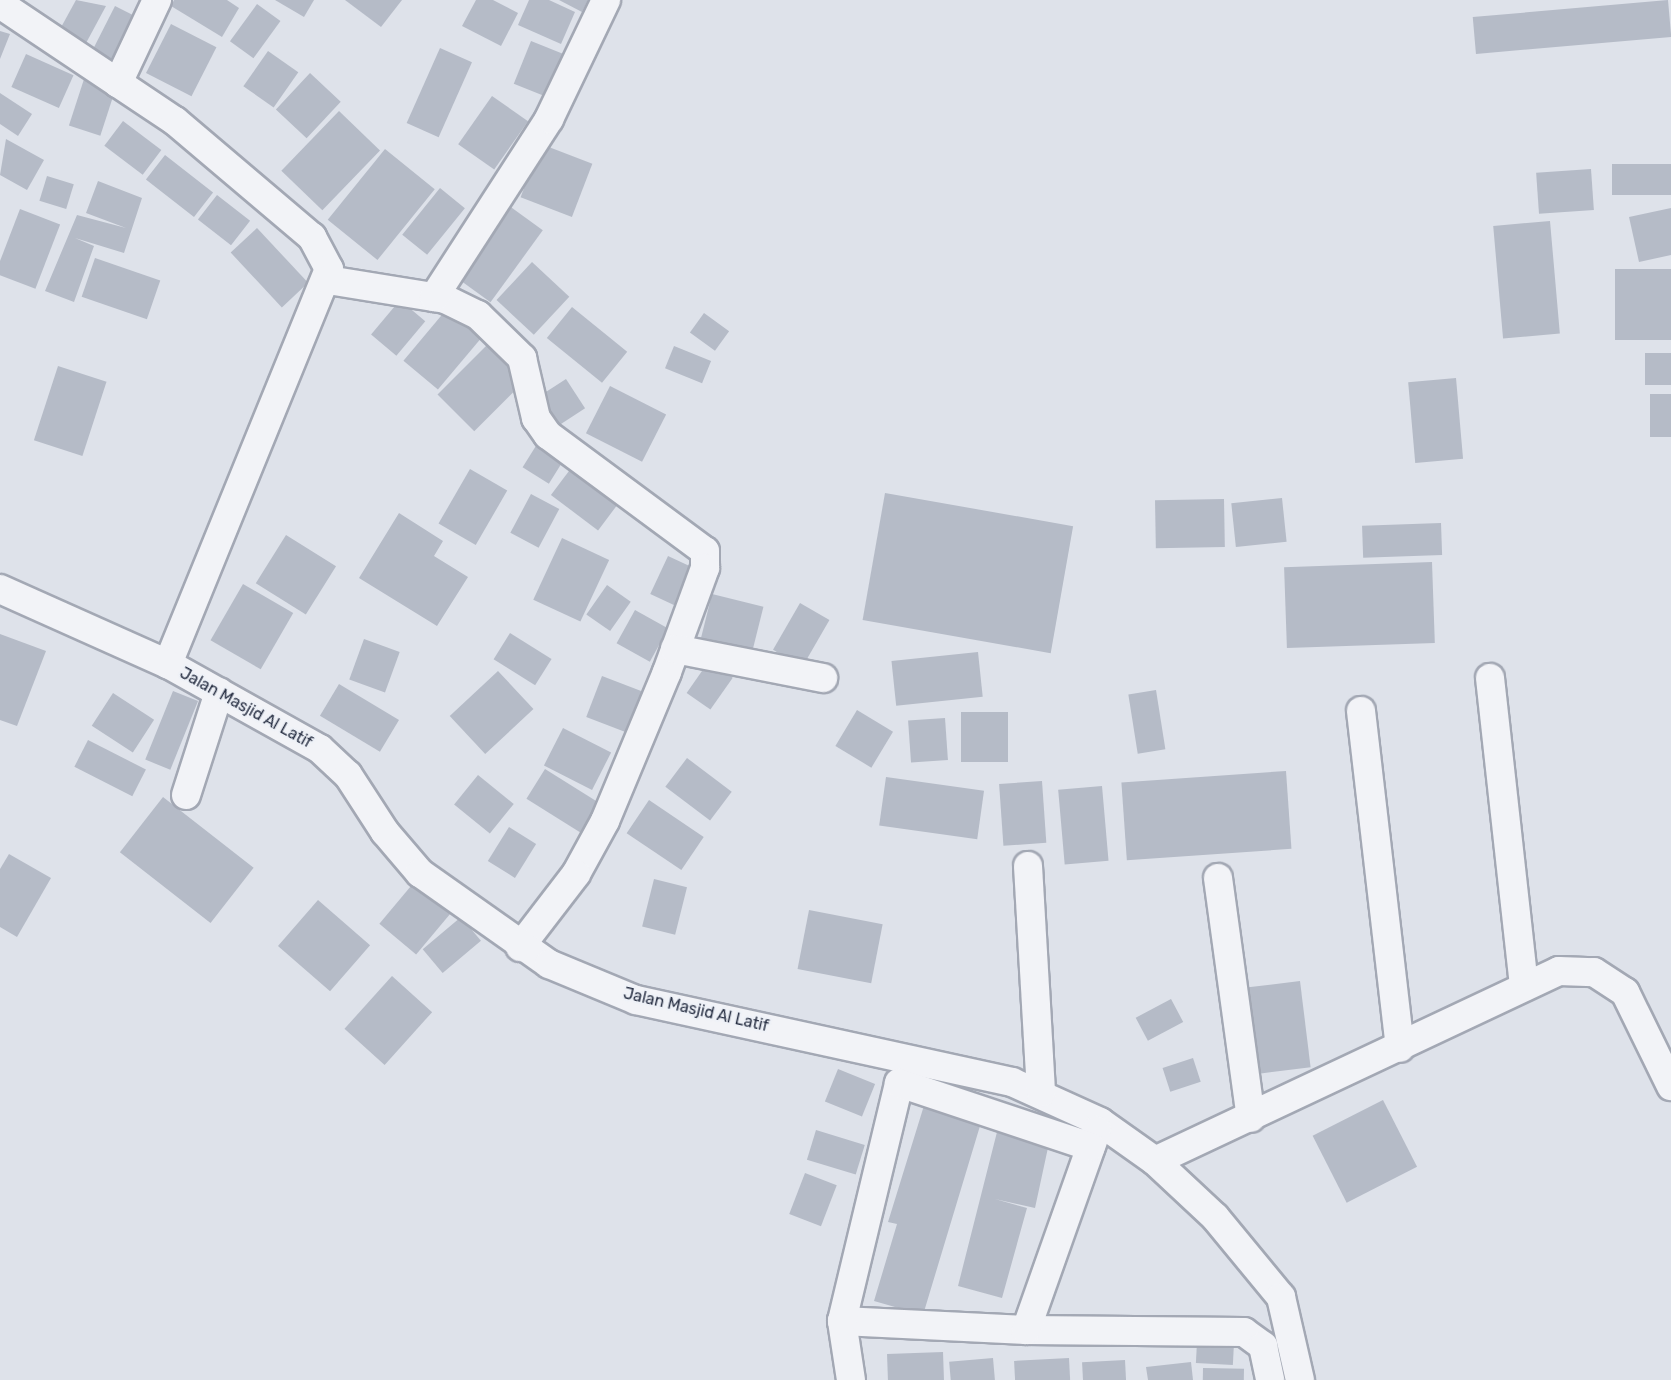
<!DOCTYPE html>
<html>
<head>
<meta charset="utf-8">
<style>
  body { margin:0 }
  #map { position:relative; width:1671px; height:1380px; overflow:hidden; background:#dee2ea; font-family:Rubik,sans-serif }
  div>[style] { position:absolute }
  .building>* { inset:0; background:#b5bbc7; transform-origin:0 0 }
  .roads { filter:drop-shadow(2px 0 #a3a8b4) drop-shadow(-2px 0 #a3a8b4) drop-shadow(0 2px #a3a8b4) drop-shadow(0 -2px #a3a8b4) }
  .minor>* { height:28px; margin:-14px; padding:0 14px; transform-origin:14px; border-radius:14px; background:#f2f3f7 }
  span { translate:-50% -50%; white-space:nowrap; text-align:center; line-height:1.15; -webkit-text-stroke:4.5px #eef1f7; paint-order:stroke }
  .street-label { font-size:16px; color:#262e42 }
</style>
</head>
<body>
<div id="map">
  <div class="building">
    <div style="clip-path:polygon(76px 0,106px 6px,85px 45px,59px 31px)"></div>
    <div style="clip-path:polygon(174px 0,227px 0,239px 8px,222px 37px,171px 6px)"></div>
    <div style="clip-path:polygon(275px 0,314px 0,304px 17px)"></div>
    <div style="clip-path:polygon(345px 0,402px 0,381px 27px)"></div>
    <div style="clip-path:polygon(476px 0,493px 0,518px 13px,501px 46px,462px 26px)"></div>
    <div style="clip-path:polygon(529px 0,549px 0,575px 12px,561px 44px,518px 25px)"></div>
    <div style="clip-path:polygon(559px 0,588px 0,582px 12px)"></div>
    <div style="left:1668px;top:0;width:37px;height:196px;rotate:85deg"></div>
    <div style="left:257px;top:4px;width:29px;height:46px;rotate:36deg"></div>
    <div style="left:115px;top:6px;width:30px;height:49px;rotate:27deg"></div>
    <div style="left:171px;top:24px;width:51px;height:55px;rotate:27deg"></div>
    <div style="clip-path:polygon(0 31px,10px 34px,0 59px)"></div>
    <div style="left:531px;top:41px;width:35px;height:46px;rotate:22deg"></div>
    <div style="left:440px;top:48px;width:35px;height:82px;rotate:24deg"></div>
    <div style="left:268px;top:51px;width:37px;height:43px;rotate:35deg"></div>
    <div style="left:26px;top:54px;width:52px;height:36px;rotate:24deg"></div>
    <div style="left:310px;top:73px;width:42px;height:50px;rotate:43deg"></div>
    <div style="left:85px;top:76px;width:33px;height:52px;rotate:18deg"></div>
    <div style="clip-path:polygon(0 93px,32px 114px,18px 136px,0 124px)"></div>
    <div style="left:492px;top:96px;width:44px;height:59px;rotate:35deg"></div>
    <div style="left:339px;top:111px;width:57px;height:83px;rotate:44deg"></div>
    <div style="left:123px;top:121px;width:48px;height:31px;rotate:37deg"></div>
    <div style="clip-path:polygon(6px 139px,44px 160px,27px 190px,0 175px)"></div>
    <div style="left:541px;top:144px;width:55px;height:57px;rotate:21deg"></div>
    <div style="left:385px;top:149px;width:64px;height:91px;rotate:39deg"></div>
    <div style="left:165px;top:155px;width:61px;height:31px;rotate:38deg"></div>
    <div style="left:1671px;top:164px;width:31px;height:59px;rotate:90deg"></div>
    <div style="left:1591px;top:169px;width:41px;height:55px;rotate:86deg"></div>
    <div style="left:47px;top:176px;width:28px;height:26px;rotate:17deg"></div>
    <div style="clip-path:polygon(98px 181px,142px 198px,124px 253px,75px 238px,94px 246px,74px 302px,45px 291px,77px 215px,126px 228px,86px 213px)"></div>
    <div style="left:440px;top:188px;width:32px;height:60px;rotate:39deg"></div>
    <div style="left:217px;top:195px;width:42px;height:31px;rotate:38deg"></div>
    <div style="left:508px;top:205px;width:43px;height:89px;rotate:36deg"></div>
    <div style="clip-path:polygon(1671px 208px,1671px 255px,1639px 262px,1629px 217px)"></div>
    <div style="left:20px;top:209px;width:43px;height:69px;rotate:21deg"></div>
    <div style="left:1550px;top:221px;width:113px;height:57px;rotate:85deg"></div>
    <div style="left:257px;top:228px;width:75px;height:36px;rotate:47deg"></div>
    <div style="left:95px;top:258px;width:69px;height:41px;rotate:19deg"></div>
    <div style="left:532px;top:262px;width:51px;height:52px;rotate:43deg"></div>
    <div style="left:1615px;top:269px;width:56px;height:71px"></div>
    <div style="left:400px;top:300px;width:33px;height:45px;rotate:40deg"></div>
    <div style="left:451px;top:304px;width:45px;height:74px;rotate:40deg"></div>
    <div style="left:572px;top:307px;width:71px;height:40px;rotate:39deg"></div>
    <div style="left:704px;top:313px;width:31px;height:24px;rotate:36deg"></div>
    <div style="left:487px;top:345px;width:52px;height:70px;rotate:45deg"></div>
    <div style="left:674px;top:346px;width:40px;height:24px;rotate:22deg"></div>
    <div style="left:1671px;top:353px;width:32px;height:26px;rotate:90deg"></div>
    <div style="left:58px;top:366px;width:51px;height:78px;rotate:18deg"></div>
    <div style="left:1456px;top:378px;width:81px;height:48px;rotate:85deg"></div>
    <div style="left:566px;top:379px;width:35px;height:36px;rotate:57deg"></div>
    <div style="left:610px;top:386px;width:63px;height:53px;rotate:27deg"></div>
    <div style="left:1671px;top:394px;width:43px;height:21px;rotate:90deg"></div>
    <div style="left:539px;top:441px;width:31px;height:31px;rotate:32deg"></div>
    <div style="left:575px;top:463px;width:59px;height:40px;rotate:37deg"></div>
    <div style="left:470px;top:469px;width:43px;height:63px;rotate:30deg"></div>
    <div style="left:885px;top:493px;width:191px;height:129px;rotate:10deg"></div>
    <div style="left:531px;top:494px;width:32px;height:44px;rotate:28deg"></div>
    <div style="left:1282px;top:498px;width:44px;height:51px;rotate:84deg"></div>
    <div style="left:1224px;top:499px;width:48px;height:69px;rotate:89deg"></div>
    <div style="clip-path:polygon(399px 513px,443px 541px,434px 556px,468px 577px,437px 626px,359px 578px)"></div>
    <div style="left:1441px;top:523px;width:32px;height:79px;rotate:88deg"></div>
    <div style="left:286px;top:535px;width:59px;height:57px;rotate:32deg"></div>
    <div style="left:562px;top:538px;width:52px;height:68px;rotate:25deg"></div>
    <div style="left:668px;top:556px;width:35px;height:42px;rotate:25deg"></div>
    <div style="left:1432px;top:562px;width:81px;height:148px;rotate:88deg"></div>
    <div style="left:243px;top:584px;width:58px;height:65px;rotate:30deg"></div>
    <div style="left:607px;top:585px;width:29px;height:36px;rotate:35deg"></div>
    <div style="left:712px;top:594px;width:53px;height:49px;rotate:14deg"></div>
    <div style="left:800px;top:603px;width:34px;height:54px;rotate:30deg"></div>
    <div style="left:635px;top:610px;width:38px;height:38px;rotate:29deg"></div>
    <div style="left:510px;top:633px;width:49px;height:31px;rotate:32deg"></div>
    <div style="clip-path:polygon(0 634px,46px 651px,17px 726px,0 720px)"></div>
    <div style="left:364px;top:639px;width:38px;height:43px;rotate:20deg"></div>
    <div style="left:978px;top:652px;width:45px;height:87px;rotate:84deg"></div>
    <div style="left:709px;top:661px;width:29px;height:39px;rotate:35deg"></div>
    <div style="left:498px;top:671px;width:52px;height:66px;rotate:47deg"></div>
    <div style="left:602px;top:676px;width:44px;height:44px;rotate:21deg"></div>
    <div style="left:339px;top:684px;width:70px;height:37px;rotate:31deg"></div>
    <div style="left:1156px;top:690px;width:60px;height:28px;rotate:81deg"></div>
    <div style="left:173px;top:691px;width:27px;height:74px;rotate:22deg"></div>
    <div style="left:113px;top:693px;width:49px;height:39px;rotate:33deg"></div>
    <div style="left:857px;top:710px;width:42px;height:42px;rotate:31deg"></div>
    <div style="left:1008px;top:712px;width:50px;height:47px;rotate:90deg"></div>
    <div style="left:945px;top:718px;width:42px;height:37px;rotate:86deg"></div>
    <div style="left:563px;top:728px;width:54px;height:42px;rotate:27deg"></div>
    <div style="left:88px;top:740px;width:65px;height:30px;rotate:27deg"></div>
    <div style="left:687px;top:758px;width:56px;height:36px;rotate:37deg"></div>
    <div style="left:545px;top:769px;width:65px;height:35px;rotate:32deg"></div>
    <div style="left:1286px;top:771px;width:78px;height:165px;rotate:86deg"></div>
    <div style="left:478px;top:775px;width:46px;height:38px;rotate:39deg"></div>
    <div style="left:886px;top:777px;width:99px;height:49px;rotate:8deg"></div>
    <div style="left:1042px;top:781px;width:62px;height:43px;rotate:86deg"></div>
    <div style="left:1102px;top:786px;width:75px;height:44px;rotate:85deg"></div>
    <div style="left:163px;top:797px;width:115px;height:70px;rotate:38deg"></div>
    <div style="left:649px;top:800px;width:66px;height:40px;rotate:34deg"></div>
    <div style="left:509px;top:827px;width:32px;height:40px;rotate:32deg"></div>
    <div style="clip-path:polygon(9px 854px,51px 878px,17px 937px,0 927px,0 869px)"></div>
    <div style="left:654px;top:879px;width:34px;height:49px;rotate:14deg"></div>
    <div style="left:416px;top:880px;width:48px;height:57px;rotate:40deg"></div>
    <div style="left:318px;top:900px;width:69px;height:61px;rotate:41deg"></div>
    <div style="left:809px;top:910px;width:75px;height:60px;rotate:11deg"></div>
    <div style="left:461px;top:917px;width:31px;height:50px;rotate:50deg"></div>
    <div style="left:392px;top:976px;width:54px;height:71px;rotate:42deg"></div>
    <div style="left:1300px;top:981px;width:87px;height:52px;rotate:83deg"></div>
    <div style="left:1171px;top:999px;width:26px;height:40px;rotate:62deg"></div>
    <div style="left:1193px;top:1058px;width:25px;height:32px;rotate:72deg"></div>
    <div style="left:838px;top:1069px;width:40px;height:35px;rotate:22deg"></div>
    <div style="clip-path:polygon(926px 1099px,983px 1116px,923px 1315px,874px 1301px,897px 1224px,888px 1222px)"></div>
    <div style="left:1383px;top:1100px;width:75px;height:79px;rotate:63deg"></div>
    <div style="left:816px;top:1130px;width:51px;height:31px;rotate:17deg"></div>
    <div style="clip-path:polygon(997px 1132px,1049px 1143px,1035px 1208px,995px 1199px,1027px 1208px,1002px 1298px,958px 1286px)"></div>
    <div style="left:805px;top:1173px;width:34px;height:44px;rotate:21deg"></div>
    <div style="left:1197px;top:1342px;width:37px;height:21px;rotate:3deg"></div>
    <div style="left:943px;top:1352px;width:28px;height:56px;rotate:88deg"></div>
    <div style="left:993px;top:1358px;width:22px;height:44px;rotate:85deg"></div>
    <div style="left:1069px;top:1358px;width:22px;height:55px;rotate:87deg"></div>
    <div style="left:1125px;top:1360px;width:20px;height:43px;rotate:87deg"></div>
    <div style="clip-path:polygon(1191px 1362px,1193px 1380px,1148px 1380px,1146px 1367px)"></div>
    <div style="left:1203px;top:1368px;width:41px;height:12px;rotate:1deg"></div>
  </div>
  <div class="roads">
    <div class="minor">
      <div style="left:157px;top:0;width:92px;rotate:115.2deg"></div>
      <div style="left:118px;top:83px;width:69px;rotate:33.7deg"></div>
      <div style="left:175px;top:121px;width:180px;rotate:40.3deg"></div>
      <div style="left:312px;top:237px;width:36px;rotate:62deg"></div>
      <div style="left:329px;top:269px;width:427px;rotate:112.2deg"></div>
      <div style="left:0;top:4px;width:142px;rotate:33.8deg"></div>
      <div style="left:328px;top:280px;width:119px;rotate:9.2deg"></div>
      <div style="left:445px;top:299px;width:37px;rotate:26deg"></div>
      <div style="left:478px;top:315px;width:62px;rotate:44.3deg"></div>
      <div style="left:522px;top:358px;width:62px;rotate:76.9deg"></div>
      <div style="left:536px;top:418px;width:21px;rotate:55deg"></div>
      <div style="left:548px;top:435px;width:195px;rotate:36.5deg"></div>
      <div style="left:705px;top:551px;width:17px;rotate:90deg"></div>
      <div style="left:705px;top:568px;width:111px;rotate:110.1deg"></div>
      <div style="left:667px;top:672px;width:161px;rotate:112.6deg"></div>
      <div style="left:605px;top:821px;width:60px;rotate:118.7deg"></div>
      <div style="left:576px;top:874px;width:92px;rotate:127.5deg"></div>
      <div style="left:434px;top:297px;width:212px;rotate:-57.1deg"></div>
      <div style="left:549px;top:119px;width:132px;rotate:-64.4deg"></div>
      <div style="left:0;top:589px;width:184px;rotate:24.1deg"></div>
      <div style="left:168px;top:664px;width:174px;rotate:29.2deg"></div>
      <div style="left:320px;top:749px;width:38px;rotate:43deg"></div>
      <div style="left:348px;top:775px;width:68px;rotate:57deg"></div>
      <div style="left:385px;top:832px;width:54px;rotate:49.5deg"></div>
      <div style="left:420px;top:873px;width:158px;rotate:35.2deg"></div>
      <div style="left:549px;top:964px;width:94px;rotate:22.5deg"></div>
      <div style="left:636px;top:1000px;width:385px;rotate:12.3deg"></div>
      <div style="left:1012px;top:1082px;width:97px;rotate:24.4deg"></div>
      <div style="left:1100px;top:1122px;width:67px;rotate:35.3deg"></div>
      <div style="left:1155px;top:1161px;width:82px;rotate:43deg"></div>
      <div style="left:1215px;top:1217px;width:104px;rotate:50.5deg"></div>
      <div style="left:1281px;top:1297px;width:85px;rotate:77.1deg"></div>
      <div style="left:675px;top:649px;width:151px;rotate:11.1deg"></div>
      <div style="left:1490px;top:678px;width:310px;rotate:83.7deg"></div>
      <div style="left:1361px;top:711px;width:339px;rotate:83.4deg"></div>
      <div style="left:186px;top:795px;width:108px;rotate:-72.2deg"></div>
      <div style="left:1028px;top:866px;width:227px;rotate:86.7deg"></div>
      <div style="left:1218px;top:878px;width:242px;rotate:82.2deg"></div>
      <div style="left:1155px;top:1161px;width:446px;rotate:-25.2deg"></div>
      <div style="left:1559px;top:971px;width:35px;rotate:2deg"></div>
      <div style="left:1594px;top:972px;width:37px;rotate:33deg"></div>
      <div style="left:1625px;top:992px;width:105px;rotate:63.9deg"></div>
      <div style="left:842px;top:1321px;width:184px;rotate:2.8deg"></div>
      <div style="left:1026px;top:1330px;width:218px;rotate:0.5deg"></div>
      <div style="left:1244px;top:1332px;width:24px;rotate:36deg"></div>
      <div style="left:1263px;top:1346px;width:35px;rotate:78deg"></div>
      <div style="left:1026px;top:1330px;width:212px;rotate:-70.5deg"></div>
      <div style="left:851px;top:1380px;width:60px;rotate:-98.7deg"></div>
      <div style="left:842px;top:1321px;width:245px;rotate:-76.5deg"></div>
      <div style="left:899px;top:1083px;width:202px;rotate:18.4deg"></div>
    </div>
  </div>
  <div class="street-label">
    <span style="left:246px;top:708px;rotate:29deg">Jalan Masjid Al Latif</span>
    <span style="left:696px;top:1010px;rotate:13deg">Jalan Masjid Al Latif</span>
  </div>
</div>
</body>
</html>
